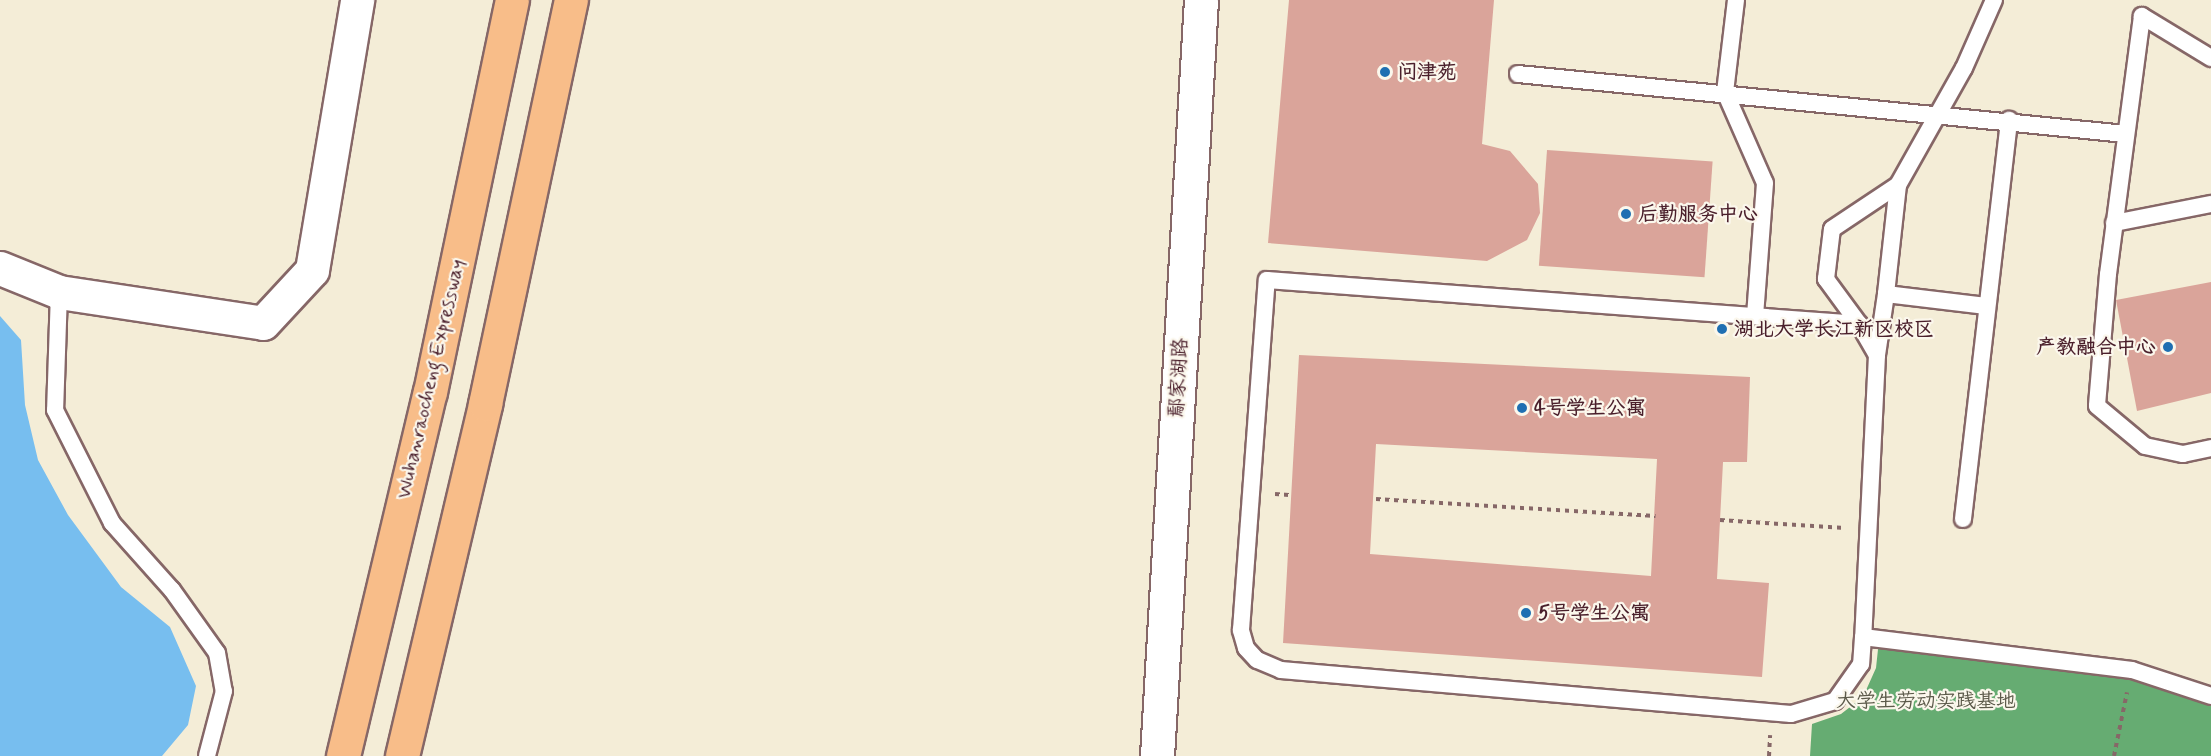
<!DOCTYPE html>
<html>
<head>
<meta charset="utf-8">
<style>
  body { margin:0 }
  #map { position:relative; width:2211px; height:756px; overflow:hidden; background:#f4edd7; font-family:Mynerve,"LXGW WenKai TC",sans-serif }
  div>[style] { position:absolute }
  .forest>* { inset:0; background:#66ac72 }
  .water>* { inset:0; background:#77beef }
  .building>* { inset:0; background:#daa49a; transform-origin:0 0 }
  .path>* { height:4px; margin-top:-2px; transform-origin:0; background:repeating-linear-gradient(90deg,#866767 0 4.5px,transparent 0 9px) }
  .roads { filter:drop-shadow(2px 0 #866767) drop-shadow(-2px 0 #866767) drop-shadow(0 2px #866767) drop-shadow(0 -2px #866767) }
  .lane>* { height:16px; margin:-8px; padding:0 8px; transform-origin:8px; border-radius:8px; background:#fff }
  .street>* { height:33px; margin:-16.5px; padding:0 16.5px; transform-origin:16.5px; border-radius:16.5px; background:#fff }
  .highway>* { height:33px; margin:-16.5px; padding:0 16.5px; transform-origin:16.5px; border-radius:16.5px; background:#f8bd89 }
  .dots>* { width:16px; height:16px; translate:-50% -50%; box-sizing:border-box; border:3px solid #fbf7ec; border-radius:50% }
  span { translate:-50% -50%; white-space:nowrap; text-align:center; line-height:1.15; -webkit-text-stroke:4.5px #fbf7ec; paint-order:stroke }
  .poi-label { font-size:20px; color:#4a1f2b; font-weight:700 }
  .left { translate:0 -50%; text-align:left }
  .right { translate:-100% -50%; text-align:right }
  .street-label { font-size:20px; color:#4a1f2b }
  .park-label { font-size:20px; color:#5c5a4a }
</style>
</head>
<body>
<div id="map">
  <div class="forest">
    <div style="clip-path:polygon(1879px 640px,2132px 670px,2211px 696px,2211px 756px,1810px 756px,1812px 724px,1841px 714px,1863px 697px,1876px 668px)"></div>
  </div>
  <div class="water">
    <div style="clip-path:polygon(0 316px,21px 340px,25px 405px,38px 460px,68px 515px,121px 587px,170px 627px,196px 686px,188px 725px,162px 756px,0 756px)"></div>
  </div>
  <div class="building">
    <div style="clip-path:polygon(1289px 0,1494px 0,1482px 144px,1510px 151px,1538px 184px,1540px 213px,1527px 240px,1487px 261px,1268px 243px)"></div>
    <div style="left:1547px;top:150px;width:166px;height:116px;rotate:4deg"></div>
    <div style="clip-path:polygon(2211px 282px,2211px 393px,2137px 411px,2116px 300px)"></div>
    <div style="clip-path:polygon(evenodd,1299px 355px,1750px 377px,1747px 462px,1723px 462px,1717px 579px,1769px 583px,1762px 677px,1283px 643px,1299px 355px,1376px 444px,1657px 459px,1651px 576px,1370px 554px,1376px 444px)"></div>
  </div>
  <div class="path">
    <div style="left:1275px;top:494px;width:14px;rotate:4deg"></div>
    <div style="left:1376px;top:499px;width:280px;rotate:3.5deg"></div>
    <div style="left:1720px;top:520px;width:125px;rotate:3.7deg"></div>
    <div style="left:1769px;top:756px;width:21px;rotate:-87deg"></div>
    <div style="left:2114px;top:756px;width:65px;rotate:-78.5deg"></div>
  </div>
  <div class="roads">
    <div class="lane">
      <div style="left:1736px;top:0;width:93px;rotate:96.8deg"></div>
      <div style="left:1725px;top:92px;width:99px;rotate:66.3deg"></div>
      <div style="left:1765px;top:183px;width:132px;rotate:94.3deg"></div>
      <div style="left:2211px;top:58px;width:81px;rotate:-148.7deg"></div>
      <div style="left:2142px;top:16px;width:260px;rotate:97.5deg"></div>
      <div style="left:2108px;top:274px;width:132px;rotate:94.8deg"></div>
      <div style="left:2097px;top:406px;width:62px;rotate:39.8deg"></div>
      <div style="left:2145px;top:446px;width:39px;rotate:12deg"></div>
      <div style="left:2183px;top:454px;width:29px;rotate:-12deg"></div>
      <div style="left:1518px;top:74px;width:611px;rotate:5.64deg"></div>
      <div style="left:1898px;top:185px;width:110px;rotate:96.3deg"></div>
      <div style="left:1886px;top:294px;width:101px;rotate:6.8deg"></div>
      <div style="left:2114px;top:223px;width:99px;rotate:-11.1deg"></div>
      <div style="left:59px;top:292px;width:118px;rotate:91.9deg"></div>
      <div style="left:55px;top:410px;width:127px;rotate:63.2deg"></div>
      <div style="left:112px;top:523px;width:90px;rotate:48.2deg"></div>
      <div style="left:172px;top:590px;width:77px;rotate:54.5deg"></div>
      <div style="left:217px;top:653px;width:39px;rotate:80deg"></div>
      <div style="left:224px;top:691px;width:67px;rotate:104.7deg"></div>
      <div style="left:1859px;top:324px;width:36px;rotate:60deg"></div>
      <div style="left:1877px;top:355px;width:282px;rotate:92.8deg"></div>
      <div style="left:1863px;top:637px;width:27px;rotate:94deg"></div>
      <div style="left:1861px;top:664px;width:45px;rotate:125.1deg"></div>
      <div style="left:1835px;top:701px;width:46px;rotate:163.5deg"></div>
      <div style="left:1791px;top:714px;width:512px;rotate:-175.07deg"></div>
      <div style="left:1281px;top:670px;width:26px;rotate:-157deg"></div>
      <div style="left:1257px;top:660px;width:16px;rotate:-133deg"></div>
      <div style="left:1246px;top:648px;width:19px;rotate:-106deg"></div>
      <div style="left:1241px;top:630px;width:351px;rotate:-85.8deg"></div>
      <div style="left:1267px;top:280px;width:594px;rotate:4.25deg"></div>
      <div style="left:1859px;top:324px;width:56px;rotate:-126.3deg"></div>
      <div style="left:1826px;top:279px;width:50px;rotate:-83.2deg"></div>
      <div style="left:1832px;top:229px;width:79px;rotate:-33.7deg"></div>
      <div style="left:1898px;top:185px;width:134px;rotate:-60.6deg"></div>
      <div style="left:1964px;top:68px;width:74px;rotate:-66.2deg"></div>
      <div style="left:1877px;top:355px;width:62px;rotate:-81.6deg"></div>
      <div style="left:1963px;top:519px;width:402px;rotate:-83.4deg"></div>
      <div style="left:1863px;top:637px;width:271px;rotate:7deg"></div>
      <div style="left:2132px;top:670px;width:83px;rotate:18.2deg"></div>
    </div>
    <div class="street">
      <div style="left:0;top:268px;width:64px;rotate:22.1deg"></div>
      <div style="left:59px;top:292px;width:206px;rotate:8.6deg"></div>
      <div style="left:263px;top:323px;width:72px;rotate:-47.2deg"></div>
      <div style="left:312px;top:270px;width:274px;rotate:-80.5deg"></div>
      <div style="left:1157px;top:756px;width:757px;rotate:-86.67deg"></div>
    </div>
    <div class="highway">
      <div style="left:343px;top:756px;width:374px;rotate:-76.6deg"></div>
      <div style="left:430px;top:392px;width:400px;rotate:-78.2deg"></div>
      <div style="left:402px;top:756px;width:362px;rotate:-76.7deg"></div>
      <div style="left:485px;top:404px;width:413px;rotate:-78deg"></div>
    </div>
  </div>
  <div class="dots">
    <div style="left:1385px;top:72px;background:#1f6fb2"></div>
    <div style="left:1626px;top:214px;background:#1f6fb2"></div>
    <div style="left:1722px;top:329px;background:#1f6fb2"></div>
    <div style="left:2168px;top:347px;background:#1f6fb2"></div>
    <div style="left:1522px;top:408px;background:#1f6fb2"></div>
    <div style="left:1526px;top:613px;background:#1f6fb2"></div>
  </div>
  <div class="poi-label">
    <span class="left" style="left:1397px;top:72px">问津苑</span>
    <span class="left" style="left:1638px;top:214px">后勤服务中心</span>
    <span class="left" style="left:1734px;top:329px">湖北大学长江新区校区</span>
    <span class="right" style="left:2156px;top:347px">产教融合中心</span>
    <span class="left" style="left:1534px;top:408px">4号学生公寓</span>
    <span class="left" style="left:1538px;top:613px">5号学生公寓</span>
  </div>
  <div class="street-label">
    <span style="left:1179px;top:378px;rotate:-87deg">鄢家湖路</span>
    <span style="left:431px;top:379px;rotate:-77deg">Wuhanraocheng Expressway</span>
  </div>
  <div class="park-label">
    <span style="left:1926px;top:701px">大学生劳动实践基地</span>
  </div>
</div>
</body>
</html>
